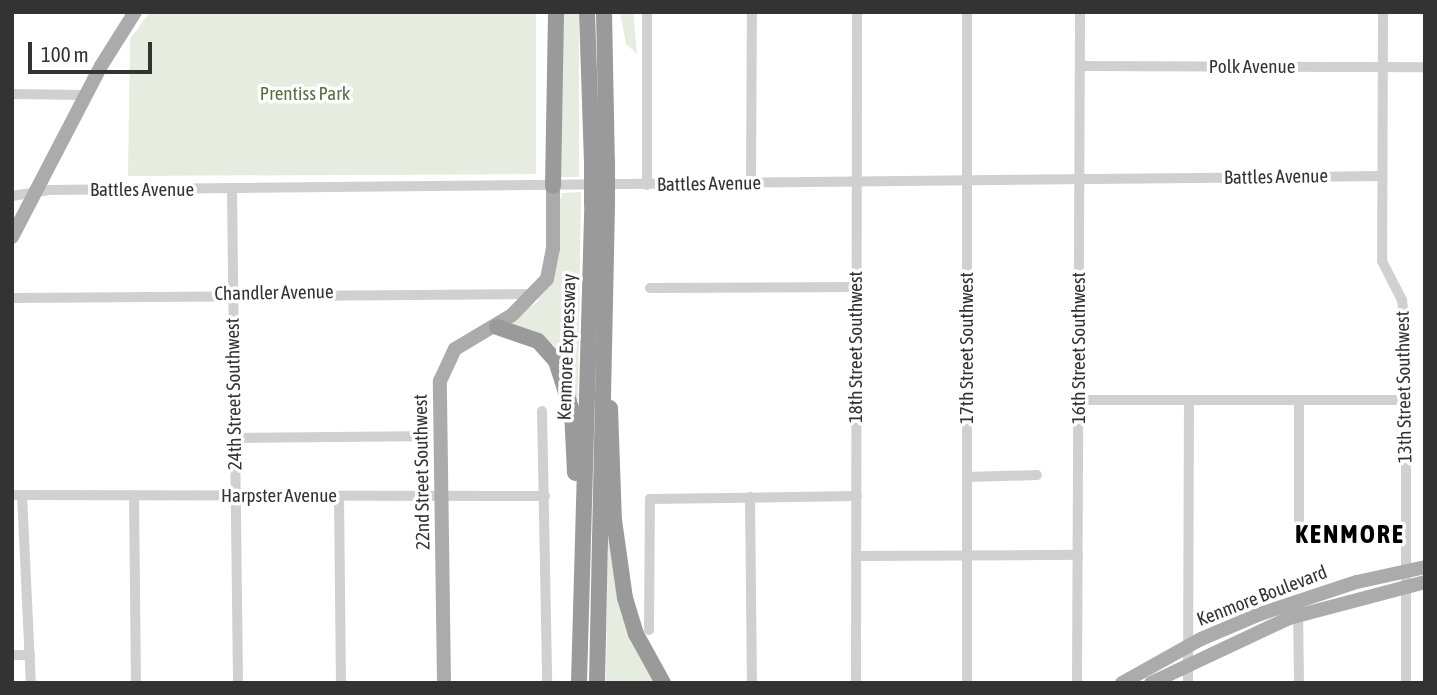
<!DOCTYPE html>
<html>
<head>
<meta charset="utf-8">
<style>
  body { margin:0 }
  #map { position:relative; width:1437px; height:695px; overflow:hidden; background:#fff; font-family:"Asap Condensed",sans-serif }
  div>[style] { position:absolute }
  .green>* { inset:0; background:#e6ecdf; transform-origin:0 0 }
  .minor>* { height:10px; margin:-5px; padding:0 5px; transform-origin:5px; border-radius:5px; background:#d0d0d0 }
  .major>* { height:14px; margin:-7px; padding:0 7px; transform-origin:7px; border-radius:7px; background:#ababab }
  .highway>* { height:16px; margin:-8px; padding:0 8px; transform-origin:8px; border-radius:8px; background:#9a9a9a }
  .highway-bridge>* { height:16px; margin:-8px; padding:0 8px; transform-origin:8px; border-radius:8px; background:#9a9a9a }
  span { translate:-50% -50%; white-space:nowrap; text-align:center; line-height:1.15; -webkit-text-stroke:7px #fff; paint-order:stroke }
  .street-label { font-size:19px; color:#333 }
  .park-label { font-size:19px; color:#56703f }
  .district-label { font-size:26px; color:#000; font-weight:700; letter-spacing:2px }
  .frame { position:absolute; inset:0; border:14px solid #333; pointer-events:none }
  .scale { position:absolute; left:28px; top:42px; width:124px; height:32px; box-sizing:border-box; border:4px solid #333; border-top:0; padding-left:9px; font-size:21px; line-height:24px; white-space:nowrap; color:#333; -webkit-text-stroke:5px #fff; paint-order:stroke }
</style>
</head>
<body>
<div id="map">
  <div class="green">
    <div style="clip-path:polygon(150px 12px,536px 12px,536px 174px,128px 176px,130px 39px)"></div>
    <div style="left:560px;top:12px;width:19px;height:165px"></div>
    <div style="clip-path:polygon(620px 12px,633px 12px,637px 54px,626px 44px)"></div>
    <div style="clip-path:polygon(581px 192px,578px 400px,574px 399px,570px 375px,554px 345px,509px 322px,536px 303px,552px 282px,560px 200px,562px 193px)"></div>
    <div style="clip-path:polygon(608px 538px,612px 538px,658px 683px,606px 683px)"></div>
  </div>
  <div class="minor">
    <div style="left:1383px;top:12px;width:249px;rotate:90.2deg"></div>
    <div style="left:1382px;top:261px;width:44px;rotate:62.9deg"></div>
    <div style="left:1402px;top:300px;width:35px;rotate:83deg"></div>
    <div style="left:1406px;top:335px;width:348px;rotate:90deg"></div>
    <div style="left:1080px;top:66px;width:345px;rotate:0.2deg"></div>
    <div style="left:12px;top:94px;width:74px;rotate:0.8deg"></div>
    <div style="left:751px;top:183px;width:171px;rotate:-89.7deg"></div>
    <div style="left:647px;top:185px;width:173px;rotate:-90deg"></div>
    <div style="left:232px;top:189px;width:494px;rotate:89.3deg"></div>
    <div style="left:12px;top:196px;width:36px;rotate:-9deg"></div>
    <div style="left:48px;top:190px;width:1334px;rotate:-0.6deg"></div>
    <div style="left:650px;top:288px;width:205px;rotate:-0.3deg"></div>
    <div style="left:12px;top:298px;width:524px;rotate:-0.44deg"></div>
    <div style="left:1079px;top:400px;width:327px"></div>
    <div style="left:542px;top:411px;width:272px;rotate:88.9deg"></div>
    <div style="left:235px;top:438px;width:178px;rotate:-0.6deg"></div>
    <div style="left:967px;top:477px;width:70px;rotate:-1.6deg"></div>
    <div style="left:12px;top:495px;width:533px;rotate:0.11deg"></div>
    <div style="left:22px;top:495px;width:188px;rotate:87.3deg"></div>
    <div style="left:134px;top:495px;width:188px;rotate:89.4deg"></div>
    <div style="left:339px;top:496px;width:187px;rotate:89.4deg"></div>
    <div style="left:750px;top:497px;width:186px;rotate:89.4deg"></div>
    <div style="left:1299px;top:534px;width:133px;rotate:-90deg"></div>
    <div style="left:856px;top:556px;width:222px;rotate:-0.3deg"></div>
    <div style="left:1298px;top:610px;width:73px;rotate:89.2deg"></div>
    <div style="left:649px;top:630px;width:131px;rotate:-89.6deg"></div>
    <div style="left:650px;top:499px;width:207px;rotate:-0.8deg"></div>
    <div style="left:12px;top:655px;width:18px"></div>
    <div style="left:856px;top:683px;width:671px;rotate:-89.91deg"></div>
    <div style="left:967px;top:683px;width:671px;rotate:-90deg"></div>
    <div style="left:1077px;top:683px;width:671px;rotate:-89.74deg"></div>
    <div style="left:1188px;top:683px;width:283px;rotate:-89.8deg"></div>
  </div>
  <div class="major">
    <div style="left:12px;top:237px;width:193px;rotate:-62.5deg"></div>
    <div style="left:101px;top:66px;width:64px;rotate:-57.8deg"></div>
    <div style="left:444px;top:683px;width:302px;rotate:-90.8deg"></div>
    <div style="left:440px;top:381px;width:35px;rotate:-65deg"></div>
    <div style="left:455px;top:349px;width:66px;rotate:-30.8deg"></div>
    <div style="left:512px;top:315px;width:50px;rotate:-45.8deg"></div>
    <div style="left:547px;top:279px;width:32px;rotate:-79deg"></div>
    <div style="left:553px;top:248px;width:62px;rotate:-90deg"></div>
    <div style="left:1122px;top:683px;width:90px;rotate:-29.1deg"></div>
    <div style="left:1201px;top:639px;width:64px;rotate:-23deg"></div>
    <div style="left:1260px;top:614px;width:102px;rotate:-18.3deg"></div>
    <div style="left:1357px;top:582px;width:70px;rotate:-12.4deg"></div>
    <div style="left:1151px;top:683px;width:153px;rotate:-25.2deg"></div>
    <div style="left:1289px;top:618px;width:141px;rotate:-14.8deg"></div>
  </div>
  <div class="highway">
    <div style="left:587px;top:12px;width:152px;rotate:88.1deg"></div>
    <div style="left:604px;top:12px;width:150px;rotate:88.9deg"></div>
    <div style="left:553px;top:186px;width:174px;rotate:-89deg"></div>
    <div style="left:497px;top:327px;width:43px;rotate:18.9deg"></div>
    <div style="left:538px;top:341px;width:27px;rotate:48deg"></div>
    <div style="left:556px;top:361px;width:52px;rotate:72.3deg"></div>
    <div style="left:572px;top:411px;width:62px;rotate:87.2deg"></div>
    <div style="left:610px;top:408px;width:112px;rotate:88deg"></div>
    <div style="left:614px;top:520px;width:79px;rotate:82deg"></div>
    <div style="left:625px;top:598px;width:38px;rotate:73deg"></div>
    <div style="left:636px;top:634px;width:56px;rotate:61.1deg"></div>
    <div style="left:579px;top:683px;width:479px;rotate:-88.4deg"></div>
    <div style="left:597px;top:683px;width:480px;rotate:-88.8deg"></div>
  </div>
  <div class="highway-bridge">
    <div style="left:607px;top:203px;width:41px;rotate:-90deg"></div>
    <div style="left:592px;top:204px;width:40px;rotate:-90deg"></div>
  </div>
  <div class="street-label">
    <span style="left:1252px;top:67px">Polk Avenue</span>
    <span style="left:1276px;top:177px;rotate:-1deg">Battles Avenue</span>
    <span style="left:709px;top:184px;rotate:-1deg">Battles Avenue</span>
    <span style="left:142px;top:190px">Battles Avenue</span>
    <span style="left:274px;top:293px;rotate:-1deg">Chandler Avenue</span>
    <span style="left:567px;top:347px;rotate:-88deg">Kenmore Expressway</span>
    <span style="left:856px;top:347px;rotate:-90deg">18th Street Southwest</span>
    <span style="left:967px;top:348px;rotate:-90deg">17th Street Southwest</span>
    <span style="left:1079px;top:348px;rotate:-90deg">16th Street Southwest</span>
    <span style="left:1404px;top:387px;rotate:-91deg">13th Street Southwest</span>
    <span style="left:234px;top:394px;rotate:-91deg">24th Street Southwest</span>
    <span style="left:422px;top:472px;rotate:-91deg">22nd Street Southwest</span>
    <span style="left:279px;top:496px">Harpster Avenue</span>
    <span style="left:1262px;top:596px;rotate:-21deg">Kenmore Boulevard</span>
  </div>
  <div class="park-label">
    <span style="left:305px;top:94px">Prentiss Park</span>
  </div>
  <div class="district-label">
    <span style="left:1350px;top:535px">KENMORE</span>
  </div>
  <div class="frame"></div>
  <div class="scale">100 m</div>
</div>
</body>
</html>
